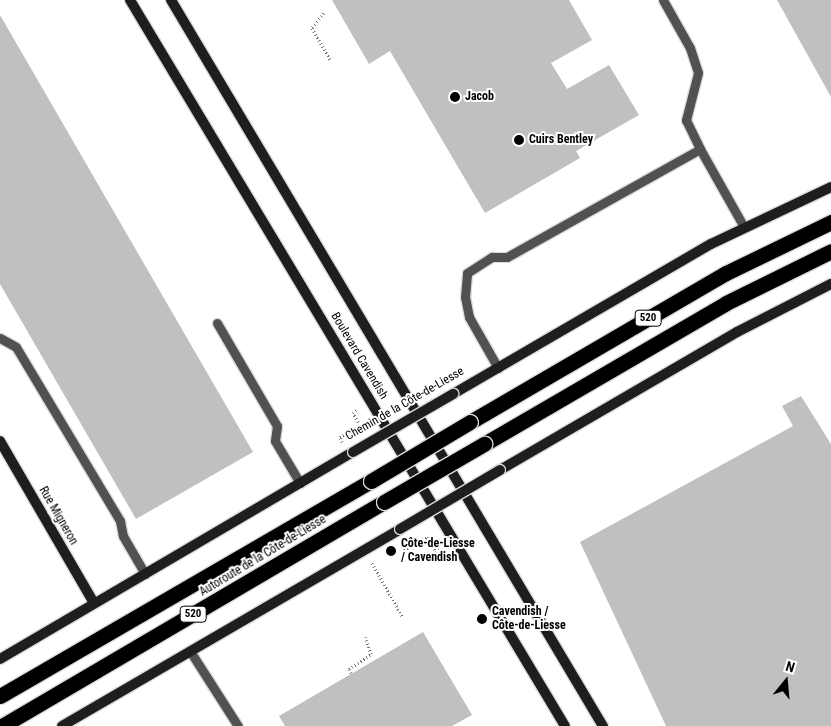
<!DOCTYPE html>
<html>
<head>
<meta charset="utf-8">
<style>
  body { margin:0 }
  #map { position:relative; width:831px; height:726px; overflow:hidden; background:#fff; font-family:"Roboto Condensed",sans-serif }
  div>[style] { position:absolute }
  .building>* { inset:0; background:#c0c0c0 }
  .path>* { height:3px; margin-top:-1.5px; transform-origin:0; background:repeating-linear-gradient(90deg,#737373 0 1px,transparent 0 3.5px) }
  .roads { filter:drop-shadow(1px 0 #dbdbdb) drop-shadow(-1px 0 #dbdbdb) drop-shadow(0 1px #dbdbdb) drop-shadow(0 -1px #dbdbdb) }
  .lane>* { height:9px; margin:-4.5px; padding:0 4.5px; transform-origin:4.5px; border-radius:4.5px; background:#515151 }
  .secondary>* { height:10px; margin:-5px; padding:0 5px; transform-origin:5px; border-radius:5px; background:#1e1e1e }
  .highway>* { height:15px; margin:-7.5px; padding:0 7.5px; transform-origin:7.5px; border-radius:7.5px; background:#000 }
  .bridges { filter:drop-shadow(1px 0 #dbdbdb) drop-shadow(-1px 0 #dbdbdb) drop-shadow(0 1px #dbdbdb) drop-shadow(0 -1px #dbdbdb) }
  .secondary-bridge>* { height:10px; margin:-5px; padding:0 5px; transform-origin:5px; border-radius:5px; background:#1e1e1e }
  .highway-bridge>* { height:15px; margin:-7.5px; padding:0 7.5px; transform-origin:7.5px; border-radius:7.5px; background:#000 }
  .dots>* { width:14px; height:14px; translate:-50% -50%; box-sizing:border-box; border:2px solid #fff; border-radius:50% }
  span { translate:-50% -50%; white-space:nowrap; text-align:center; line-height:1.15; -webkit-text-stroke:4px #fff; paint-order:stroke }
  .shield-label span { padding:1px 4px; background:#fff; border:1px solid; border-radius:4px; -webkit-text-stroke-width:0 }
  .shield-label { font-size:11px; color:#000; font-weight:700 }
  .poi-label { font-size:12px; color:#000; font-weight:700 }
  .left { translate:0 -50%; text-align:left }
  .street-label { font-size:12px; color:#000 }
  .north { position:absolute; left:761px; top:656px; width:50px; height:50px; -webkit-text-stroke:4px #fff; paint-order:stroke; rotate:17deg; font-size:14px; font-weight:700; line-height:20px; text-align:center; color:#000 }
  .north::after { content:''; display:block; margin:auto; width:18px; height:22px; background:#000; clip-path:polygon(50% 0,100% 100%,50% 72%,0 100%) }
</style>
</head>
<body>
<div id="map">
  <div class="building">
    <div style="clip-path:polygon(332px 0,569px 0,592px 40px,551px 63px,567px 89px,609px 65px,639px 115px,576px 151px,580px 158px,485px 213px,390px 51px,369px 64px)"></div>
    <div style="clip-path:polygon(777px 0,831px 0,831px 97px)"></div>
    <div style="clip-path:polygon(0 15px,253px 452px,136px 519px,0 284px)"></div>
    <div style="clip-path:polygon(801px 396px,831px 444px,831px 726px,666px 726px,580px 542px,793px 426px,782px 406px)"></div>
    <div style="clip-path:polygon(423px 632px,472px 715px,452px 726px,285px 726px,279px 716px)"></div>
  </div>
  <div class="path">
    <div style="left:324px;top:13px;width:19px;rotate:129deg"></div>
    <div style="left:312px;top:28px;width:38px;rotate:60deg"></div>
    <div style="left:342px;top:442px;width:5px;rotate:-112deg"></div>
    <div style="left:340px;top:437px;width:23px;rotate:-31deg"></div>
    <div style="left:360px;top:425px;width:14px;rotate:-120deg"></div>
    <div style="left:353px;top:413px;width:5px;rotate:-37deg"></div>
    <div style="left:402px;top:546px;width:4px;rotate:63deg"></div>
    <div style="left:404px;top:550px;width:26px;rotate:-29deg"></div>
    <div style="left:427px;top:537px;width:17px;rotate:59deg"></div>
    <div style="left:436px;top:552px;width:5px;rotate:-37deg"></div>
    <div style="left:372px;top:563px;width:61px;rotate:60.5deg"></div>
    <div style="left:351px;top:673px;width:4px;rotate:-117deg"></div>
    <div style="left:349px;top:669px;width:27px;rotate:-34deg"></div>
    <div style="left:371px;top:654px;width:18px;rotate:-109deg"></div>
  </div>
  <div class="roads">
    <div class="lane">
      <div style="left:663px;top:0;width:55px;rotate:60.6deg"></div>
      <div style="left:690px;top:48px;width:26px;rotate:72deg"></div>
      <div style="left:698px;top:73px;width:49px;rotate:104.3deg"></div>
      <div style="left:686px;top:120px;width:32px;rotate:64deg"></div>
      <div style="left:217px;top:323px;width:119px;rotate:59.8deg"></div>
      <div style="left:277px;top:426px;width:15px;rotate:98deg"></div>
      <div style="left:275px;top:441px;width:49px;rotate:59.2deg"></div>
      <div style="left:0;top:338px;width:18px;rotate:29deg"></div>
      <div style="left:16px;top:347px;width:203px;rotate:59.1deg"></div>
      <div style="left:120px;top:521px;width:15px;rotate:79deg"></div>
      <div style="left:123px;top:536px;width:44px;rotate:59.9deg"></div>
      <div style="left:498px;top:368px;width:59px;rotate:-119.6deg"></div>
      <div style="left:469px;top:317px;width:20px;rotate:-101deg"></div>
      <div style="left:465px;top:297px;width:24px;rotate:-85deg"></div>
      <div style="left:467px;top:273px;width:30px;rotate:-33deg"></div>
      <div style="left:492px;top:257px;width:15px"></div>
      <div style="left:507px;top:257px;width:221px;rotate:-29.2deg"></div>
      <div style="left:700px;top:149px;width:90px;rotate:60.6deg"></div>
      <div style="left:190px;top:651px;width:89px;rotate:57.4deg"></div>
    </div>
    <div class="secondary">
      <div style="left:130px;top:0;width:846px;rotate:59.07deg"></div>
      <div style="left:171px;top:0;width:845px;rotate:59.25deg"></div>
      <div style="left:453px;top:394px;width:298px;rotate:-30.2deg"></div>
      <div style="left:711px;top:244px;width:133px;rotate:-25.4deg"></div>
      <div style="left:0;top:441px;width:187px;rotate:59.9deg"></div>
      <div style="left:500px;top:470px;width:274px;rotate:-30.2deg"></div>
      <div style="left:737px;top:332px;width:106px;rotate:-27.1deg"></div>
      <div style="left:0;top:659px;width:409px;rotate:-30.4deg"></div>
      <div style="left:62px;top:726px;width:391px;rotate:-30.2deg"></div>
    </div>
    <div class="highway">
      <div style="left:470px;top:422px;width:296px;rotate:-30.2deg"></div>
      <div style="left:726px;top:273px;width:117px;rotate:-25.9deg"></div>
      <div style="left:484px;top:444px;width:280px;rotate:-30.2deg"></div>
      <div style="left:726px;top:303px;width:117px;rotate:-26.3deg"></div>
      <div style="left:0;top:696px;width:429px;rotate:-30.1deg"></div>
      <div style="left:2px;top:726px;width:443px;rotate:-30.4deg"></div>
    </div>
  </div>
  <div class="bridges">
    <div class="secondary-bridge">
      <div style="left:353px;top:452px;width:116px;rotate:-30.1deg"></div>
      <div style="left:400px;top:529px;width:116px;rotate:-30.5deg"></div>
    </div>
    <div class="highway-bridge">
      <div style="left:371px;top:481px;width:115px;rotate:-30.8deg"></div>
      <div style="left:384px;top:502px;width:116px;rotate:-30.1deg"></div>
    </div>
  </div>
  <div class="dots">
    <div style="left:455px;top:97px;background:#000"></div>
    <div style="left:519px;top:140px;background:#000"></div>
    <div style="left:391px;top:551px;background:#000"></div>
    <div style="left:482px;top:619px;background:#000"></div>
  </div>
  <div class="shield-label">
    <span style="left:648px;top:318px">520</span>
    <span style="left:193px;top:614px">520</span>
  </div>
  <div class="poi-label">
    <span class="left" style="left:465px;top:97px">Jacob</span>
    <span class="left" style="left:529px;top:140px">Cuirs Bentley</span>
    <span class="left" style="left:401px;top:551px">Côte-de-Liesse<br>/ Cavendish</span>
    <span class="left" style="left:492px;top:619px">Cavendish /<br>Côte-de-Liesse</span>
  </div>
  <div class="street-label">
    <span style="left:359px;top:356px;rotate:59deg">Boulevard Cavendish</span>
    <span style="left:405px;top:404px;rotate:-30deg">Chemin de la Côte-de-Liesse</span>
    <span style="left:58px;top:516px;rotate:60deg">Rue Migneron</span>
    <span style="left:263px;top:556px;rotate:-31deg">Autoroute de la Côte-de-Liesse</span>
  </div>
  <div class="north">N</div>
</div>
</body>
</html>
